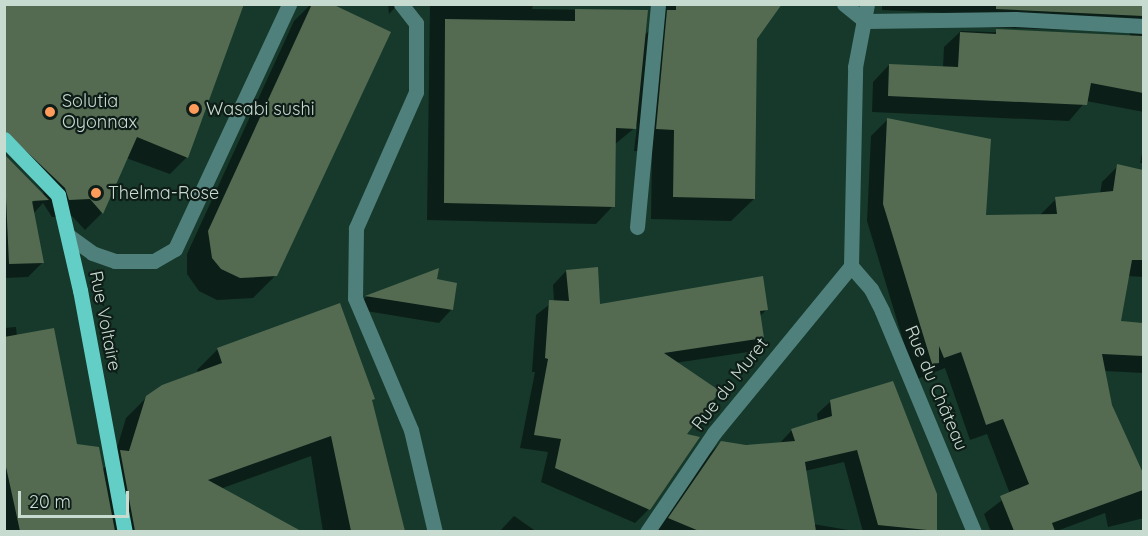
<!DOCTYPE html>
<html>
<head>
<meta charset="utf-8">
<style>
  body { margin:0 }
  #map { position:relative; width:1148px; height:536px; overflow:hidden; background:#16392b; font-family:Quicksand,sans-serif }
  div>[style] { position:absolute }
  .shadow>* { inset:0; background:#0007 }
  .building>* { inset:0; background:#546b52 }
  .minor>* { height:15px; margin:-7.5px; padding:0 7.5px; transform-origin:7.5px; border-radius:7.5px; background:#50807b }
  .major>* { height:15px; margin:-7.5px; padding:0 7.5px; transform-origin:7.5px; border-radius:7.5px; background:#63cec5 }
  .dots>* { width:16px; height:16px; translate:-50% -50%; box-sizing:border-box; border:3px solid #0e1d17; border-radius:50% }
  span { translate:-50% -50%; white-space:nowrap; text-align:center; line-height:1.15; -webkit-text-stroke:4.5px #0e1d17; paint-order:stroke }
  .poi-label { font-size:18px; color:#c8dbd1 }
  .left { translate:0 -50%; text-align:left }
  .street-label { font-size:18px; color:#c8dbd1 }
  .frame { position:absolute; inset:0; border:6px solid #c8dbd1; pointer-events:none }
  .scale { position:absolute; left:18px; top:491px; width:111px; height:27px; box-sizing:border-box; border:3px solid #c8dbd1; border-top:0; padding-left:8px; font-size:18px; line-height:21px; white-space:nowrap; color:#c8dbd1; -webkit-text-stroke:4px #0e1d17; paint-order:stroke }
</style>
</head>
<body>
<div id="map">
  <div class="shadow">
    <div style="clip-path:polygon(4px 4px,187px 157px,170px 174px,126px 158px,102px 213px,85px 230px,72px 216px,52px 217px,43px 203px,33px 214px,42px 263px,28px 277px,4px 278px,4px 175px,32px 203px,44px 193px,4px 146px)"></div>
    <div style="clip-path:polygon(311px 4px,328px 4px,276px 275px,253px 298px,217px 300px,199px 291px,187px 274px,187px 254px,294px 21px)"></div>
    <div style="clip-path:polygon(388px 4px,398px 4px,389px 14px)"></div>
    <div style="clip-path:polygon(430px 4px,533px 4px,532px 9px,646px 11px,644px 36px,654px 25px,654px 4px,780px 4px,755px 38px,754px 199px,731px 221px,651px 219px,652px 152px,634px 151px,637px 126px,614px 145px,613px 206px,596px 224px,427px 220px)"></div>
    <div style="clip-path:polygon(882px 4px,1144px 4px,1144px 112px,1086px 101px,1069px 121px,872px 112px,873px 82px,889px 65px,943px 68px,944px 47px,961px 31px,1132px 37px,1128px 32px,945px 26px,946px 13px,882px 10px)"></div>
    <div style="clip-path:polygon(887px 120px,984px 216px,1040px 215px,1056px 199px,1100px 194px,1102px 182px,1118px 166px,1144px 171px,1137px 226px,1144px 226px,1144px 277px,1127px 276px,1119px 322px,1144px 324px,1144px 373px,1104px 371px,1111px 406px,1144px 476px,1144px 518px,1108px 527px,1105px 513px,1054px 532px,991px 532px,984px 514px,1010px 494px,987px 434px,970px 440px,945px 368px,915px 380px,867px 221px,871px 136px)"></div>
    <div style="clip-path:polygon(1144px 144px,1144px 163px,1140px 163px)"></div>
    <div style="clip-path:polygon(437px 270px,435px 280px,452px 309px,439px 323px,354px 309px,366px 297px)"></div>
    <div style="clip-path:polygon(566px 271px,599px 305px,767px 309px,759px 317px,762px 338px,748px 352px,675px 363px,684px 435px,649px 509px,635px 523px,541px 482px,548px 452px,520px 448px,535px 372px,532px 372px,536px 315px,554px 301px,553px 285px)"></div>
    <div style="clip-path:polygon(16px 327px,17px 337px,76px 446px,102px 470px,114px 458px,126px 418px,147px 397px,198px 373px,197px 370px,218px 349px,370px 401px,405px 532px,323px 532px,311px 456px,220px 489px,283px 523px,275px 532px,4px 532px,4px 328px)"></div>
    <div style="clip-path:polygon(831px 401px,936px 494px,937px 532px,863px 532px,844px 462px,805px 471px,813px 524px,860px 532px,656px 532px,707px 456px,721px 442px,746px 447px,779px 444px,792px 430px,818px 422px,817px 414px)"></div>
    <div style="clip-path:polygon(514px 516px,537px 532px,499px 532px)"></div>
  </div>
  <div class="building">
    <div style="clip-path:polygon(4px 4px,244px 4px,188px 158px,137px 137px,103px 214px,90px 199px,69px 200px,65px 188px,4px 130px)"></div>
    <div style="clip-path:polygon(312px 4px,332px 4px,391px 32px,277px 276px,240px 278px,221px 269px,212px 258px,208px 231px)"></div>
    <div style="clip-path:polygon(676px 4px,782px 4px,757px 39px,755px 199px,673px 197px,674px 130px,656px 129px,667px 10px,676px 10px)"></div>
    <div style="clip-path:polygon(996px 4px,1143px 4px,1143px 16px,996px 9px)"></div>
    <div style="clip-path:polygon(575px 9px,648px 10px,636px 129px,616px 128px,615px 207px,444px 203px,445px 19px,575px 21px)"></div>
    <div style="clip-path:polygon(996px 29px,1143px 36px,1143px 93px,1091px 83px,1087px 105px,888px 96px,889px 64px,958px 67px,960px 32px,996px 34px)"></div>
    <div style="clip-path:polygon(887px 118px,991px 139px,986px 215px,1057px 214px,1055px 197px,1113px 191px,1117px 164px,1143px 170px,1143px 260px,1132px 260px,1121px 321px,1143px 323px,1143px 356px,1102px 354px,1112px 405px,1143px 473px,1143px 490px,1052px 523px,1055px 531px,1014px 531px,1000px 496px,1029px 484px,1003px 419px,986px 425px,961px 352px,944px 358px,939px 346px,939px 363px,932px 364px,883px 204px)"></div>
    <div style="clip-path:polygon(4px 154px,49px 200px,32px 201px,44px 263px,9px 264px)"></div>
    <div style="clip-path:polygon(598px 267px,600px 304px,763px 276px,768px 310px,760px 311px,764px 338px,664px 353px,720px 391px,687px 434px,700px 437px,650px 510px,555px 468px,561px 439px,534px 435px,548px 359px,545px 358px,549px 300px,569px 301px,566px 270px)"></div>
    <div style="clip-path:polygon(439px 268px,437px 279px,457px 283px,453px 310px,365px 296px)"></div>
    <div style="clip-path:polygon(340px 303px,375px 399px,372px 400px,405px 531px,351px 531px,331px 436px,208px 480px,301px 531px,135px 531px,120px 450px,129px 451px,146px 396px,162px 385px,222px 363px,217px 348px)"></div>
    <div style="clip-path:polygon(54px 328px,77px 444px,99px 447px,115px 531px,20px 531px,4px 458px,4px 337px)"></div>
    <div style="clip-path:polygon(893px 381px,937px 494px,937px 531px,878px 525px,857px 450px,805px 462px,816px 531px,699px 531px,668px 518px,721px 441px,746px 445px,795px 441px,791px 429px,832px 416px,830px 400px)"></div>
  </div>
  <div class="minor">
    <div style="left:401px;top:4px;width:24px;rotate:52deg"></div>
    <div style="left:416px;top:23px;width:69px;rotate:90deg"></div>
    <div style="left:416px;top:92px;width:149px;rotate:113.8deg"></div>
    <div style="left:356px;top:228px;width:70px;rotate:90.8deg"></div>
    <div style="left:355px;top:298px;width:143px;rotate:67deg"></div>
    <div style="left:411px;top:430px;width:105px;rotate:76.8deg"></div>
    <div style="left:844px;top:4px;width:27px;rotate:39deg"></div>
    <div style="left:865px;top:21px;width:150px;rotate:-0.8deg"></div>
    <div style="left:1015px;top:19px;width:129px;rotate:3.1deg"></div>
    <div style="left:637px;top:227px;width:224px;rotate:-84.6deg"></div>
    <div style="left:69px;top:236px;width:29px;rotate:36deg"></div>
    <div style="left:92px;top:253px;width:24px;rotate:19deg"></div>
    <div style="left:115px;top:261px;width:39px"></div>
    <div style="left:154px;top:261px;width:24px;rotate:-30deg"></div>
    <div style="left:175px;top:249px;width:270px;rotate:-65deg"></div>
    <div style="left:851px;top:266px;width:30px;rotate:49deg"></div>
    <div style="left:871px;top:289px;width:25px;rotate:63deg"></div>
    <div style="left:882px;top:311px;width:239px;rotate:67.4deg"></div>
    <div style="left:851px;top:266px;width:199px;rotate:-88.8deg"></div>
    <div style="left:855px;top:67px;width:64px;rotate:-79.2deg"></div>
    <div style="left:647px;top:532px;width:120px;rotate:-55.9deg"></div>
    <div style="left:714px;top:433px;width:216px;rotate:-50.6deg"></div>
  </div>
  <div class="major">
    <div style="left:4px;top:139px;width:78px;rotate:46deg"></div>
    <div style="left:58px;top:195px;width:98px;rotate:77deg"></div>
    <div style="left:80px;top:290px;width:246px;rotate:79.5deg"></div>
  </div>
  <div class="dots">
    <div style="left:194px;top:109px;background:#ff9b5b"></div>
    <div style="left:50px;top:112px;background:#ff9b5b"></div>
    <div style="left:96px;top:193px;background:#ff9b5b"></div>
  </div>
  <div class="poi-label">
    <span class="left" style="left:62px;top:112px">Solutia<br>Oyonnax</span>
    <span class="left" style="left:206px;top:109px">Wasabi sushi</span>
    <span class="left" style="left:108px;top:193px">Thelma-Rose</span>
  </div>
  <div class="street-label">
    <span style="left:105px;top:321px;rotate:79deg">Rue Voltaire</span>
    <span style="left:730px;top:384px;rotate:-52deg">Rue du Muret</span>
    <span style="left:936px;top:388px;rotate:67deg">Rue du Château</span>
  </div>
  <div class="frame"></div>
  <div class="scale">20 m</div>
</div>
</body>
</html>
